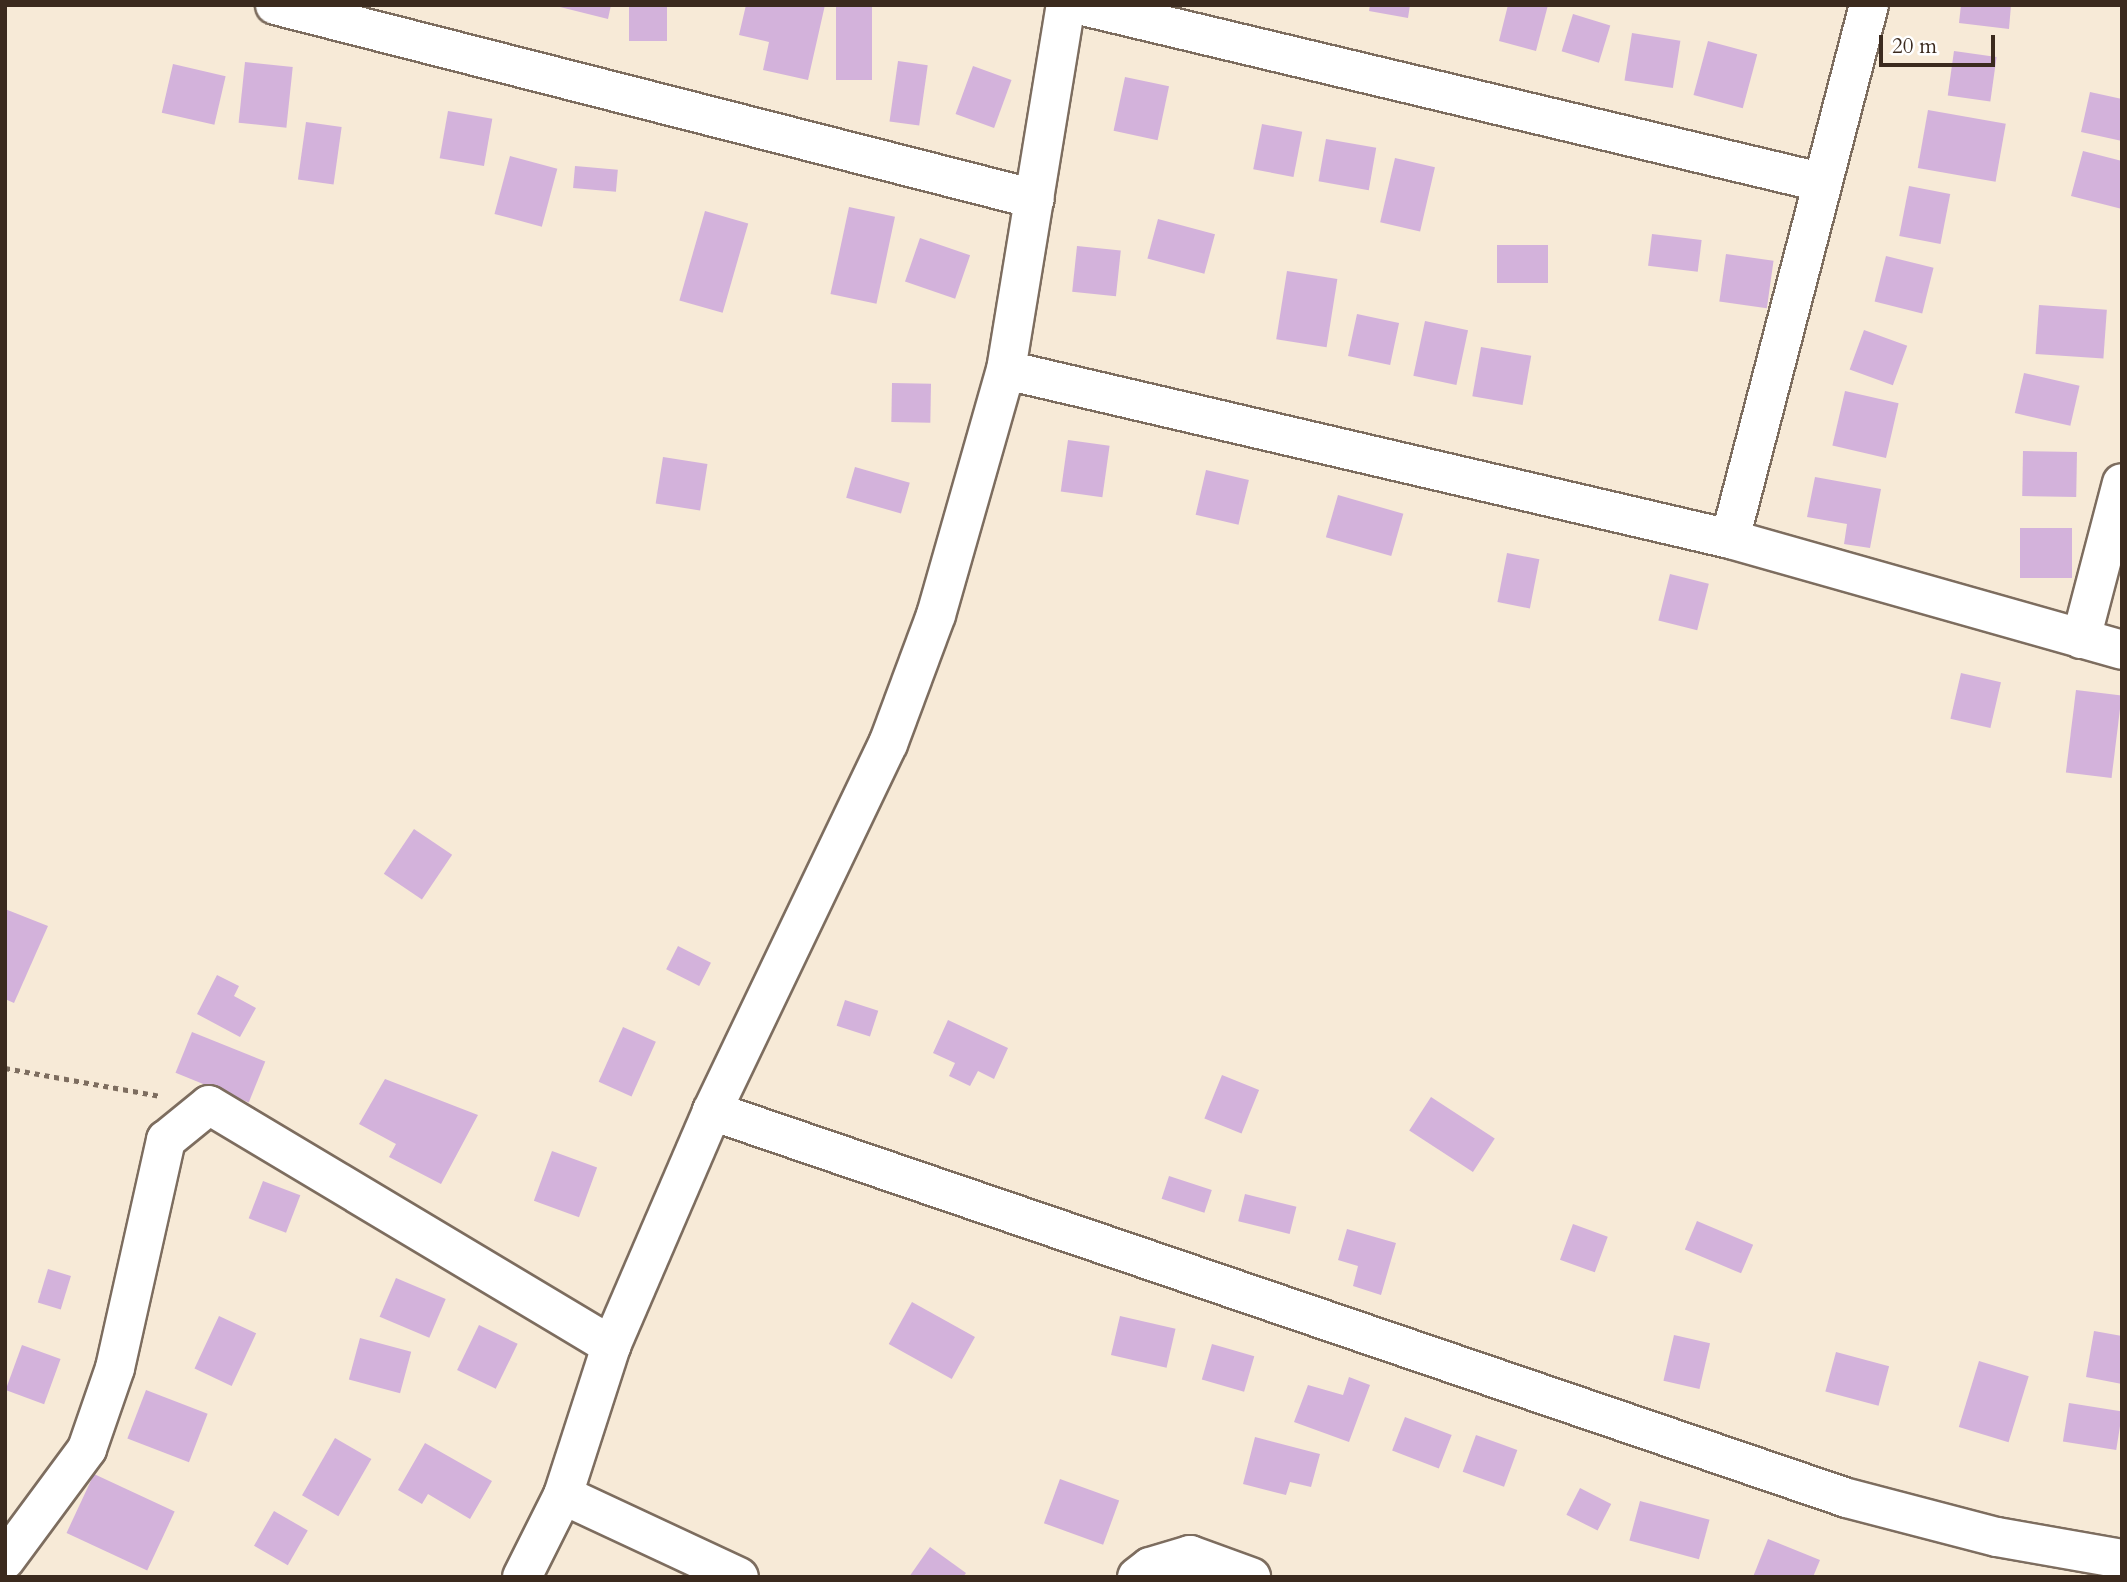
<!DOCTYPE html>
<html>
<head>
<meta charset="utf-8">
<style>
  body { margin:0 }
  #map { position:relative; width:2127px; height:1582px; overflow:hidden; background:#f7ead7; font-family:Cardo,serif }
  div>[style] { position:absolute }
  .building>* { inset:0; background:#d3b2db; transform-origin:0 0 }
  .path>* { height:4.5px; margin-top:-2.25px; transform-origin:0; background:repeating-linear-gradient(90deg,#7d6d5f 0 5px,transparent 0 10px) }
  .roads { filter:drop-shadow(2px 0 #7d6d5f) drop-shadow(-2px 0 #7d6d5f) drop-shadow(0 2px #7d6d5f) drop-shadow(0 -2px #7d6d5f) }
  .minor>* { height:38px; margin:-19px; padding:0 19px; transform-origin:19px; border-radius:19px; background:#fff }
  span { translate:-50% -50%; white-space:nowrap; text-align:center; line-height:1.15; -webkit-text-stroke:7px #fff; paint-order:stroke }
  .frame { position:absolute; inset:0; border:7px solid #3b2a1e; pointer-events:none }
  .scale { position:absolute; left:1879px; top:35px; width:116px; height:32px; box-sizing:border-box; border:4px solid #3b2a1e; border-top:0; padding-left:9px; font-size:21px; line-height:24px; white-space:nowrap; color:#3b2a1e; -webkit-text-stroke:5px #fff; paint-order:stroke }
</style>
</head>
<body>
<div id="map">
  <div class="building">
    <div style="clip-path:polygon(552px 5px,611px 5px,608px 19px)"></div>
    <div style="left:629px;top:5px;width:38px;height:36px"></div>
    <div style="clip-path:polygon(746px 5px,825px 5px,808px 80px,763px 70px,769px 42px,739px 35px)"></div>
    <div style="left:836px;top:5px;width:36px;height:75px"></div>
    <div style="clip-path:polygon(1370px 5px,1410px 5px,1408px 18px,1369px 11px)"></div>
    <div style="clip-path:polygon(1508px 5px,1548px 5px,1536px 51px,1499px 41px)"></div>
    <div style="clip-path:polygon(1961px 5px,2011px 5px,2009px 29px,1959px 23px)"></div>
    <div style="left:1573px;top:14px;width:39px;height:39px;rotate:17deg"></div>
    <div style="left:1632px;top:33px;width:49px;height:48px;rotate:9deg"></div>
    <div style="left:1708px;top:41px;width:51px;height:56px;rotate:15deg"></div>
    <div style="left:1954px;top:51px;width:43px;height:45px;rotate:8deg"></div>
    <div style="left:898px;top:61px;width:30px;height:61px;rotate:8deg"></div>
    <div style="left:245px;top:62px;width:48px;height:61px;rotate:6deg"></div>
    <div style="left:173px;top:64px;width:54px;height:50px;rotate:13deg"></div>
    <div style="left:973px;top:66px;width:41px;height:51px;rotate:20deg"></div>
    <div style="left:1125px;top:77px;width:45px;height:55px;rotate:12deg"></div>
    <div style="clip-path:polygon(2090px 92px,2122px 99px,2122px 141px,2081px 132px)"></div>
    <div style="left:1928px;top:110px;width:79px;height:59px;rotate:10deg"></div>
    <div style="left:448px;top:111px;width:45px;height:48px;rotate:10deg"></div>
    <div style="left:306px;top:122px;width:36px;height:58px;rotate:8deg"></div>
    <div style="left:1262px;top:124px;width:41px;height:46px;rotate:11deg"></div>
    <div style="left:1326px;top:139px;width:51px;height:43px;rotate:10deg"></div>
    <div style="clip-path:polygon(2083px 151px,2122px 161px,2122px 209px,2071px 196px)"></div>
    <div style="left:510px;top:156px;width:49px;height:60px;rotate:15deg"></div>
    <div style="left:1395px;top:158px;width:41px;height:66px;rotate:13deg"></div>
    <div style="left:575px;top:166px;width:43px;height:22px;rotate:5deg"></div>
    <div style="left:1909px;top:186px;width:42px;height:51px;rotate:11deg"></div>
    <div style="left:849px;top:207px;width:47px;height:89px;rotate:12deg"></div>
    <div style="left:705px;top:211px;width:45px;height:93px;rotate:16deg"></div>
    <div style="left:1158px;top:219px;width:59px;height:41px;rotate:15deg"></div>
    <div style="left:1652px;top:234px;width:50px;height:32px;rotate:7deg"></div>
    <div style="left:920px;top:238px;width:53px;height:46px;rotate:19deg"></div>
    <div style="left:1497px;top:245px;width:51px;height:38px"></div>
    <div style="left:1077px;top:246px;width:44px;height:46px;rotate:6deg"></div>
    <div style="left:1726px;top:254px;width:48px;height:48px;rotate:8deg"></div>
    <div style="left:1886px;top:256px;width:49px;height:47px;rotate:14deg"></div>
    <div style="left:1287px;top:271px;width:51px;height:69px;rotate:9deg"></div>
    <div style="left:2039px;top:305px;width:68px;height:49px;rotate:4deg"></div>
    <div style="left:1357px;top:314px;width:43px;height:43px;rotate:12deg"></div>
    <div style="left:1425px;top:321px;width:44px;height:56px;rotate:12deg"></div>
    <div style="left:1864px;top:330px;width:46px;height:42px;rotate:20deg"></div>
    <div style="left:1481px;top:347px;width:51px;height:50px;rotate:10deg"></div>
    <div style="left:2024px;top:373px;width:57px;height:41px;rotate:13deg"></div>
    <div style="left:892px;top:383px;width:39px;height:39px;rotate:1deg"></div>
    <div style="left:1845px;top:391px;width:55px;height:56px;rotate:13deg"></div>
    <div style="left:1068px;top:440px;width:42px;height:52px;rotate:8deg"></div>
    <div style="left:2023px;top:451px;width:54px;height:45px;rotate:1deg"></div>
    <div style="left:663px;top:457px;width:45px;height:47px;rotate:9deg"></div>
    <div style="left:855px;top:467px;width:57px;height:32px;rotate:16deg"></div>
    <div style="left:1206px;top:470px;width:44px;height:46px;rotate:13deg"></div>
    <div style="clip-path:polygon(1815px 477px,1881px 489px,1870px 548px,1844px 544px,1847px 524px,1807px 517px)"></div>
    <div style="left:1338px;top:495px;width:68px;height:44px;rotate:16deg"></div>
    <div style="left:2020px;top:528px;width:52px;height:50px"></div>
    <div style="left:1507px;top:553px;width:33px;height:50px;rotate:11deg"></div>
    <div style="left:1670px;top:574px;width:40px;height:48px;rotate:14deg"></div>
    <div style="left:1961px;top:673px;width:41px;height:47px;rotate:13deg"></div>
    <div style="left:2076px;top:690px;width:46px;height:83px;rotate:7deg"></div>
    <div style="left:414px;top:829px;width:46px;height:54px;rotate:34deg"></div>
    <div style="clip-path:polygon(5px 909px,48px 926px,14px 1003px,5px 999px)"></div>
    <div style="left:678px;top:946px;width:37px;height:26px;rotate:27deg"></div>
    <div style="clip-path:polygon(217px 975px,239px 986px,234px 996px,256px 1008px,240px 1037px,197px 1014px)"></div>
    <div style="left:845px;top:1000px;width:35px;height:27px;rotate:18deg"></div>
    <div style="clip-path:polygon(948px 1020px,1008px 1048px,994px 1079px,978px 1071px,970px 1086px,949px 1076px,955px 1063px,933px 1053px)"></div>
    <div style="left:623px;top:1027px;width:36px;height:60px;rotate:24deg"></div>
    <div style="left:192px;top:1032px;width:79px;height:44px;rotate:22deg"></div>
    <div style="left:1222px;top:1075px;width:40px;height:47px;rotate:22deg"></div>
    <div style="clip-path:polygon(385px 1079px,478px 1115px,441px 1184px,389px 1157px,396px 1144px,359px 1124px)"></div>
    <div style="left:1431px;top:1097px;width:76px;height:40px;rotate:33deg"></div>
    <div style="left:552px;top:1151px;width:48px;height:53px;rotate:20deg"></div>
    <div style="left:1169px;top:1176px;width:45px;height:24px;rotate:18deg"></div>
    <div style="left:263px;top:1181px;width:40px;height:40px;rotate:21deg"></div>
    <div style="left:1245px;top:1194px;width:53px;height:28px;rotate:14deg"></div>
    <div style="left:1697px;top:1221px;width:61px;height:31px;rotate:23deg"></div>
    <div style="left:1573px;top:1224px;width:37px;height:38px;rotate:20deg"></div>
    <div style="clip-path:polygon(1347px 1229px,1396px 1243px,1381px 1295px,1353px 1286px,1358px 1266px,1338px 1260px)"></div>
    <div style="left:48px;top:1269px;width:24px;height:35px;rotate:17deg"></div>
    <div style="left:396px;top:1278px;width:54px;height:42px;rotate:23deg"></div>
    <div style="left:912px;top:1302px;width:72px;height:48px;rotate:29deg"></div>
    <div style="left:219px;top:1316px;width:41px;height:58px;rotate:25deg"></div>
    <div style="left:1120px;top:1316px;width:57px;height:40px;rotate:13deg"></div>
    <div style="left:479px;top:1325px;width:43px;height:50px;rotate:26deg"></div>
    <div style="clip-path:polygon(2094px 1331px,2122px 1336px,2122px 1384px,2086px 1377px)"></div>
    <div style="left:1674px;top:1335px;width:37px;height:47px;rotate:13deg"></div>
    <div style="left:360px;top:1338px;width:53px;height:43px;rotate:15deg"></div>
    <div style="left:1212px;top:1344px;width:44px;height:37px;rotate:16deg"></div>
    <div style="left:22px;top:1345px;width:41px;height:48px;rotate:20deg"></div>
    <div style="left:1836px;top:1352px;width:55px;height:41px;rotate:15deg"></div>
    <div style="left:1979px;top:1361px;width:52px;height:69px;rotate:17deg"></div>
    <div style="clip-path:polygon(1349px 1377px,1370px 1385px,1349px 1442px,1294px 1422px,1308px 1385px,1343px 1395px)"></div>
    <div style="left:146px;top:1390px;width:66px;height:52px;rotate:21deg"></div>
    <div style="left:2069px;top:1403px;width:54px;height:39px;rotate:9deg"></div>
    <div style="left:1405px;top:1417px;width:50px;height:36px;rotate:21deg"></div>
    <div style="left:1476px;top:1435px;width:44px;height:39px;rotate:20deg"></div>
    <div style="clip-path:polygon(1255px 1437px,1320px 1454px,1311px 1487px,1290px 1482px,1286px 1495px,1243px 1484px)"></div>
    <div style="left:335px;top:1438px;width:42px;height:66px;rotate:30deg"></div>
    <div style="clip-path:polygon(425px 1443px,492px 1481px,470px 1519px,428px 1494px,422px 1504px,398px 1490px)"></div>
    <div style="left:94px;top:1474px;width:89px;height:65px;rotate:25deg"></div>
    <div style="left:1060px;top:1479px;width:63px;height:47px;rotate:20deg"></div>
    <div style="left:1580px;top:1488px;width:35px;height:30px;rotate:27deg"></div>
    <div style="left:1640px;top:1501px;width:72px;height:41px;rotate:15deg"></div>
    <div style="left:274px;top:1511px;width:39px;height:40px;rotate:30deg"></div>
    <div style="clip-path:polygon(1768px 1539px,1820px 1560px,1813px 1577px,1753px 1577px)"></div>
    <div style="clip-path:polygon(930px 1547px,966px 1573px,963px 1577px,909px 1577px)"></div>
  </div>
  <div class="path">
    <div style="left:5px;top:1068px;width:158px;rotate:10.2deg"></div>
  </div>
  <div class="roads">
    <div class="minor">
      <div style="left:275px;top:5px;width:784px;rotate:14.32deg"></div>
      <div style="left:1079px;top:5px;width:762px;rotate:13.43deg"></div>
      <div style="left:1006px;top:370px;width:743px;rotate:13.14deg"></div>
      <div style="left:1730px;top:539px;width:407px;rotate:15.8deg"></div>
      <div style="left:1730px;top:539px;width:552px;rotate:-75.41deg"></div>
      <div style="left:2081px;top:639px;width:161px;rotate:-75.3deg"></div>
      <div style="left:712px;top:1111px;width:1199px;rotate:18.83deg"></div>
      <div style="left:1847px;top:1498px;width:155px;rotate:14.6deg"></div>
      <div style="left:1997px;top:1537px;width:127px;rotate:10deg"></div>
      <div style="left:563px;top:1495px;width:194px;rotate:25deg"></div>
      <div style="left:5px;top:1560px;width:138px;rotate:-53.5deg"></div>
      <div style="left:87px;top:1449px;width:86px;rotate:-70.9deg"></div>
      <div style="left:115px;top:1368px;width:234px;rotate:-77.4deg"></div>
      <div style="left:166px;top:1140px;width:55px;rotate:-39.1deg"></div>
      <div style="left:209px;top:1105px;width:469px;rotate:30.9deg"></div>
      <div style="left:522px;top:1577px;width:92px;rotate:-63.4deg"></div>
      <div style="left:563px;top:1495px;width:157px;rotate:-72.1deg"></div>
      <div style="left:611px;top:1346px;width:256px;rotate:-66.7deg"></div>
      <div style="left:712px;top:1111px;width:407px;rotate:-64.4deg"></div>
      <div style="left:888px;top:744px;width:138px;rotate:-69.6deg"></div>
      <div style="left:936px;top:615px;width:255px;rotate:-74.1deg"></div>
      <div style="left:1006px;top:370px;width:370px;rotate:-80.7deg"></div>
      <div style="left:1137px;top:1577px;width:16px;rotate:-38deg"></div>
      <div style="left:1150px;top:1567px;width:42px;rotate:-16.7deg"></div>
      <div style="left:1190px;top:1555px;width:65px;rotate:19.8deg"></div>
    </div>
  </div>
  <div class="frame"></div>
  <div class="scale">20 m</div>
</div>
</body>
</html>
